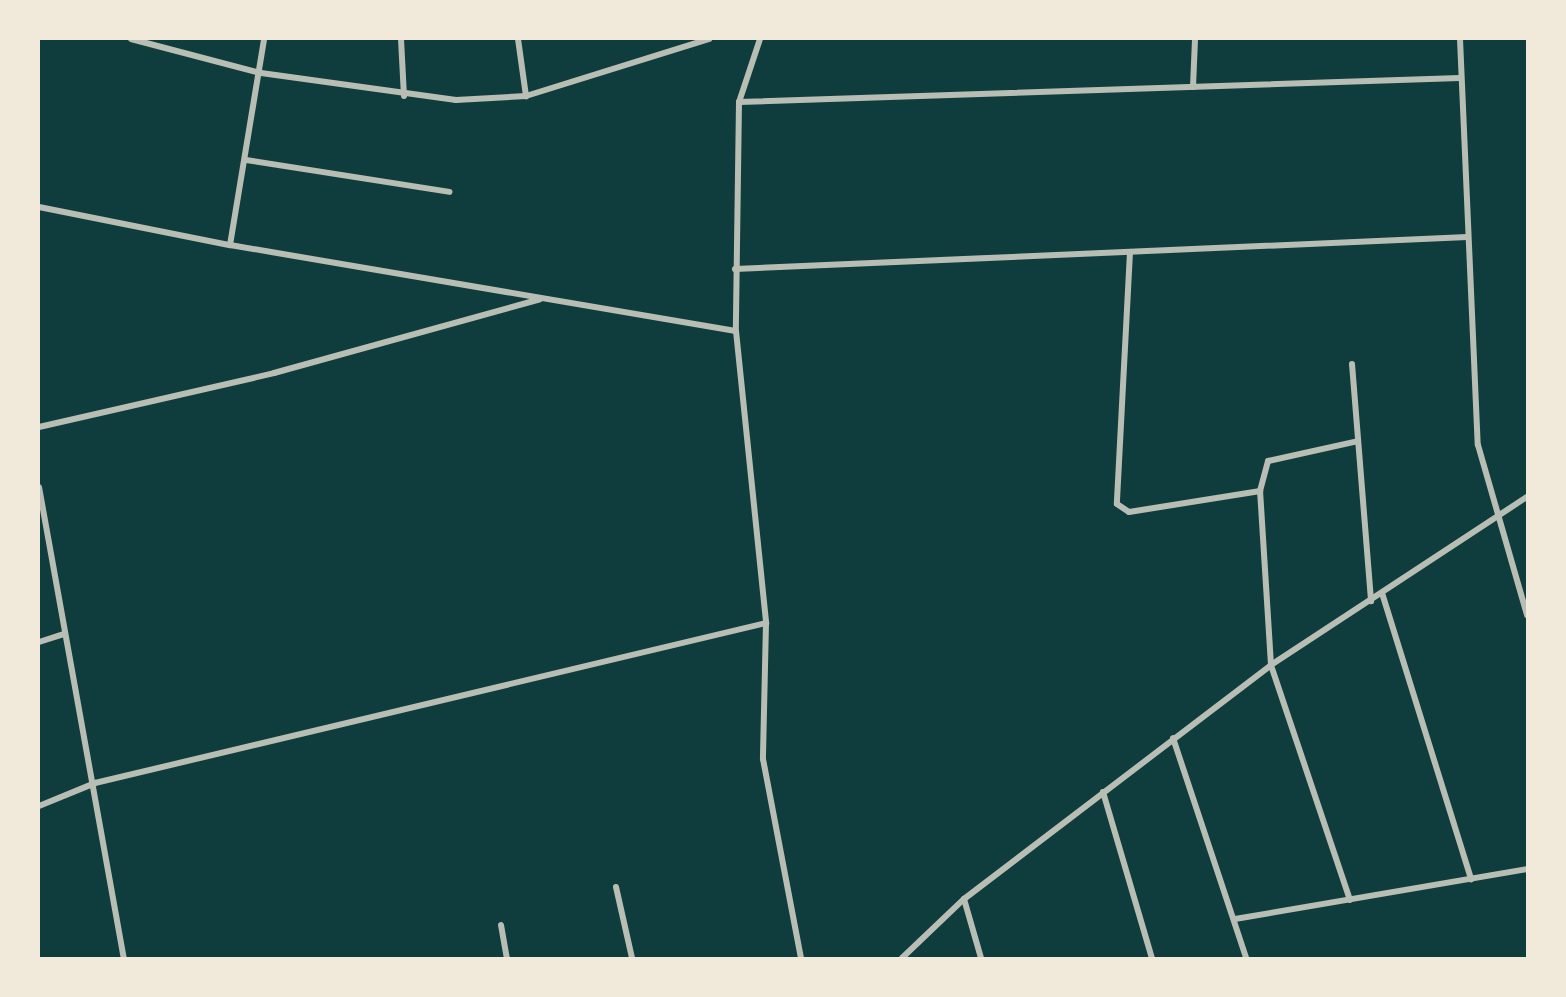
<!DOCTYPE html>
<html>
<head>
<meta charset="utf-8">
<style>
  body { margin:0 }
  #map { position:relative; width:1566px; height:997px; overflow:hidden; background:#0f3d3e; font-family:Raleway,sans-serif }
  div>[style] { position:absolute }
  .minor>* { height:6px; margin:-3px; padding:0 3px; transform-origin:3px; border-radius:3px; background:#b8beb3 }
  span { translate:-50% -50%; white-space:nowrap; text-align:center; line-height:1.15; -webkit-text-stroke:5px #f1e9da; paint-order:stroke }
  .frame { position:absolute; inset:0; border:40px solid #f1e9da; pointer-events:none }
</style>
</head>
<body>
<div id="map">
  <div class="minor">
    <div style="left:131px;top:39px;width:134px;rotate:14.7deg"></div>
    <div style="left:261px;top:73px;width:197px;rotate:7.9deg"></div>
    <div style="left:456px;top:100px;width:70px;rotate:-3.3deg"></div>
    <div style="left:526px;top:96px;width:192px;rotate:-17.3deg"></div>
    <div style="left:401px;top:39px;width:57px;rotate:87deg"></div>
    <div style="left:518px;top:39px;width:58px;rotate:82deg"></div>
    <div style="left:760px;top:39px;width:66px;rotate:108.4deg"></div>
    <div style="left:739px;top:102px;width:229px;rotate:90.8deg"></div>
    <div style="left:736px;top:331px;width:294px;rotate:84.1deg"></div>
    <div style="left:766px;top:623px;width:136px;rotate:91.3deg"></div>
    <div style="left:763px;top:759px;width:203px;rotate:79.2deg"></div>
    <div style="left:1460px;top:39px;width:406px;rotate:87.5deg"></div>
    <div style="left:1478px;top:445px;width:177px;rotate:73.9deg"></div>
    <div style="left:1193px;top:87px;width:48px;rotate:-87.6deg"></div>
    <div style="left:739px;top:102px;width:721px;rotate:-1.91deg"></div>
    <div style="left:246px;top:160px;width:206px;rotate:8.9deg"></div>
    <div style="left:39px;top:207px;width:195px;rotate:11.3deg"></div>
    <div style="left:230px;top:245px;width:513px;rotate:9.65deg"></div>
    <div style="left:230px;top:245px;width:209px;rotate:-80.6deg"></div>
    <div style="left:1130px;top:252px;width:252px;rotate:93deg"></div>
    <div style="left:1117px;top:504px;width:14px;rotate:34deg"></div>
    <div style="left:1129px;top:512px;width:133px;rotate:-9.1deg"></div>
    <div style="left:735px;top:269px;width:733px;rotate:-2.5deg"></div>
    <div style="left:1352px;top:364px;width:238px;rotate:85.4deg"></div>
    <div style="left:39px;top:427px;width:241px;rotate:-12.9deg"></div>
    <div style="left:274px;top:373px;width:276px;rotate:-15.5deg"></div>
    <div style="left:39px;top:487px;width:479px;rotate:79.8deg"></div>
    <div style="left:1382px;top:593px;width:300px;rotate:72.7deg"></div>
    <div style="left:39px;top:642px;width:25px;rotate:-18deg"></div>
    <div style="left:1173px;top:738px;width:232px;rotate:71.6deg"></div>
    <div style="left:1103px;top:792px;width:173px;rotate:73.6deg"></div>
    <div style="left:39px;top:806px;width:61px;rotate:-22.3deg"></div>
    <div style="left:95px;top:783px;width:690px;rotate:-13.41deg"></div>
    <div style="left:616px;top:887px;width:73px;rotate:77.3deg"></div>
    <div style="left:964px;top:899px;width:61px;rotate:73.9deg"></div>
    <div style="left:1350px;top:900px;width:248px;rotate:-108.6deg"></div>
    <div style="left:1271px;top:665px;width:174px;rotate:-93.6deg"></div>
    <div style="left:1260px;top:491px;width:31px;rotate:-75deg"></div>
    <div style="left:1268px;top:461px;width:92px;rotate:-12.5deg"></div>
    <div style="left:1235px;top:919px;width:296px;rotate:-9.7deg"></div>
    <div style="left:501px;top:925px;width:34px;rotate:80deg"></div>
    <div style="left:902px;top:958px;width:86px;rotate:-43.6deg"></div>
    <div style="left:964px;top:899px;width:386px;rotate:-37.3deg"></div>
    <div style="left:1271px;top:665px;width:306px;rotate:-33.3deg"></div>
  </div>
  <div class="frame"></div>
</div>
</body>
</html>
